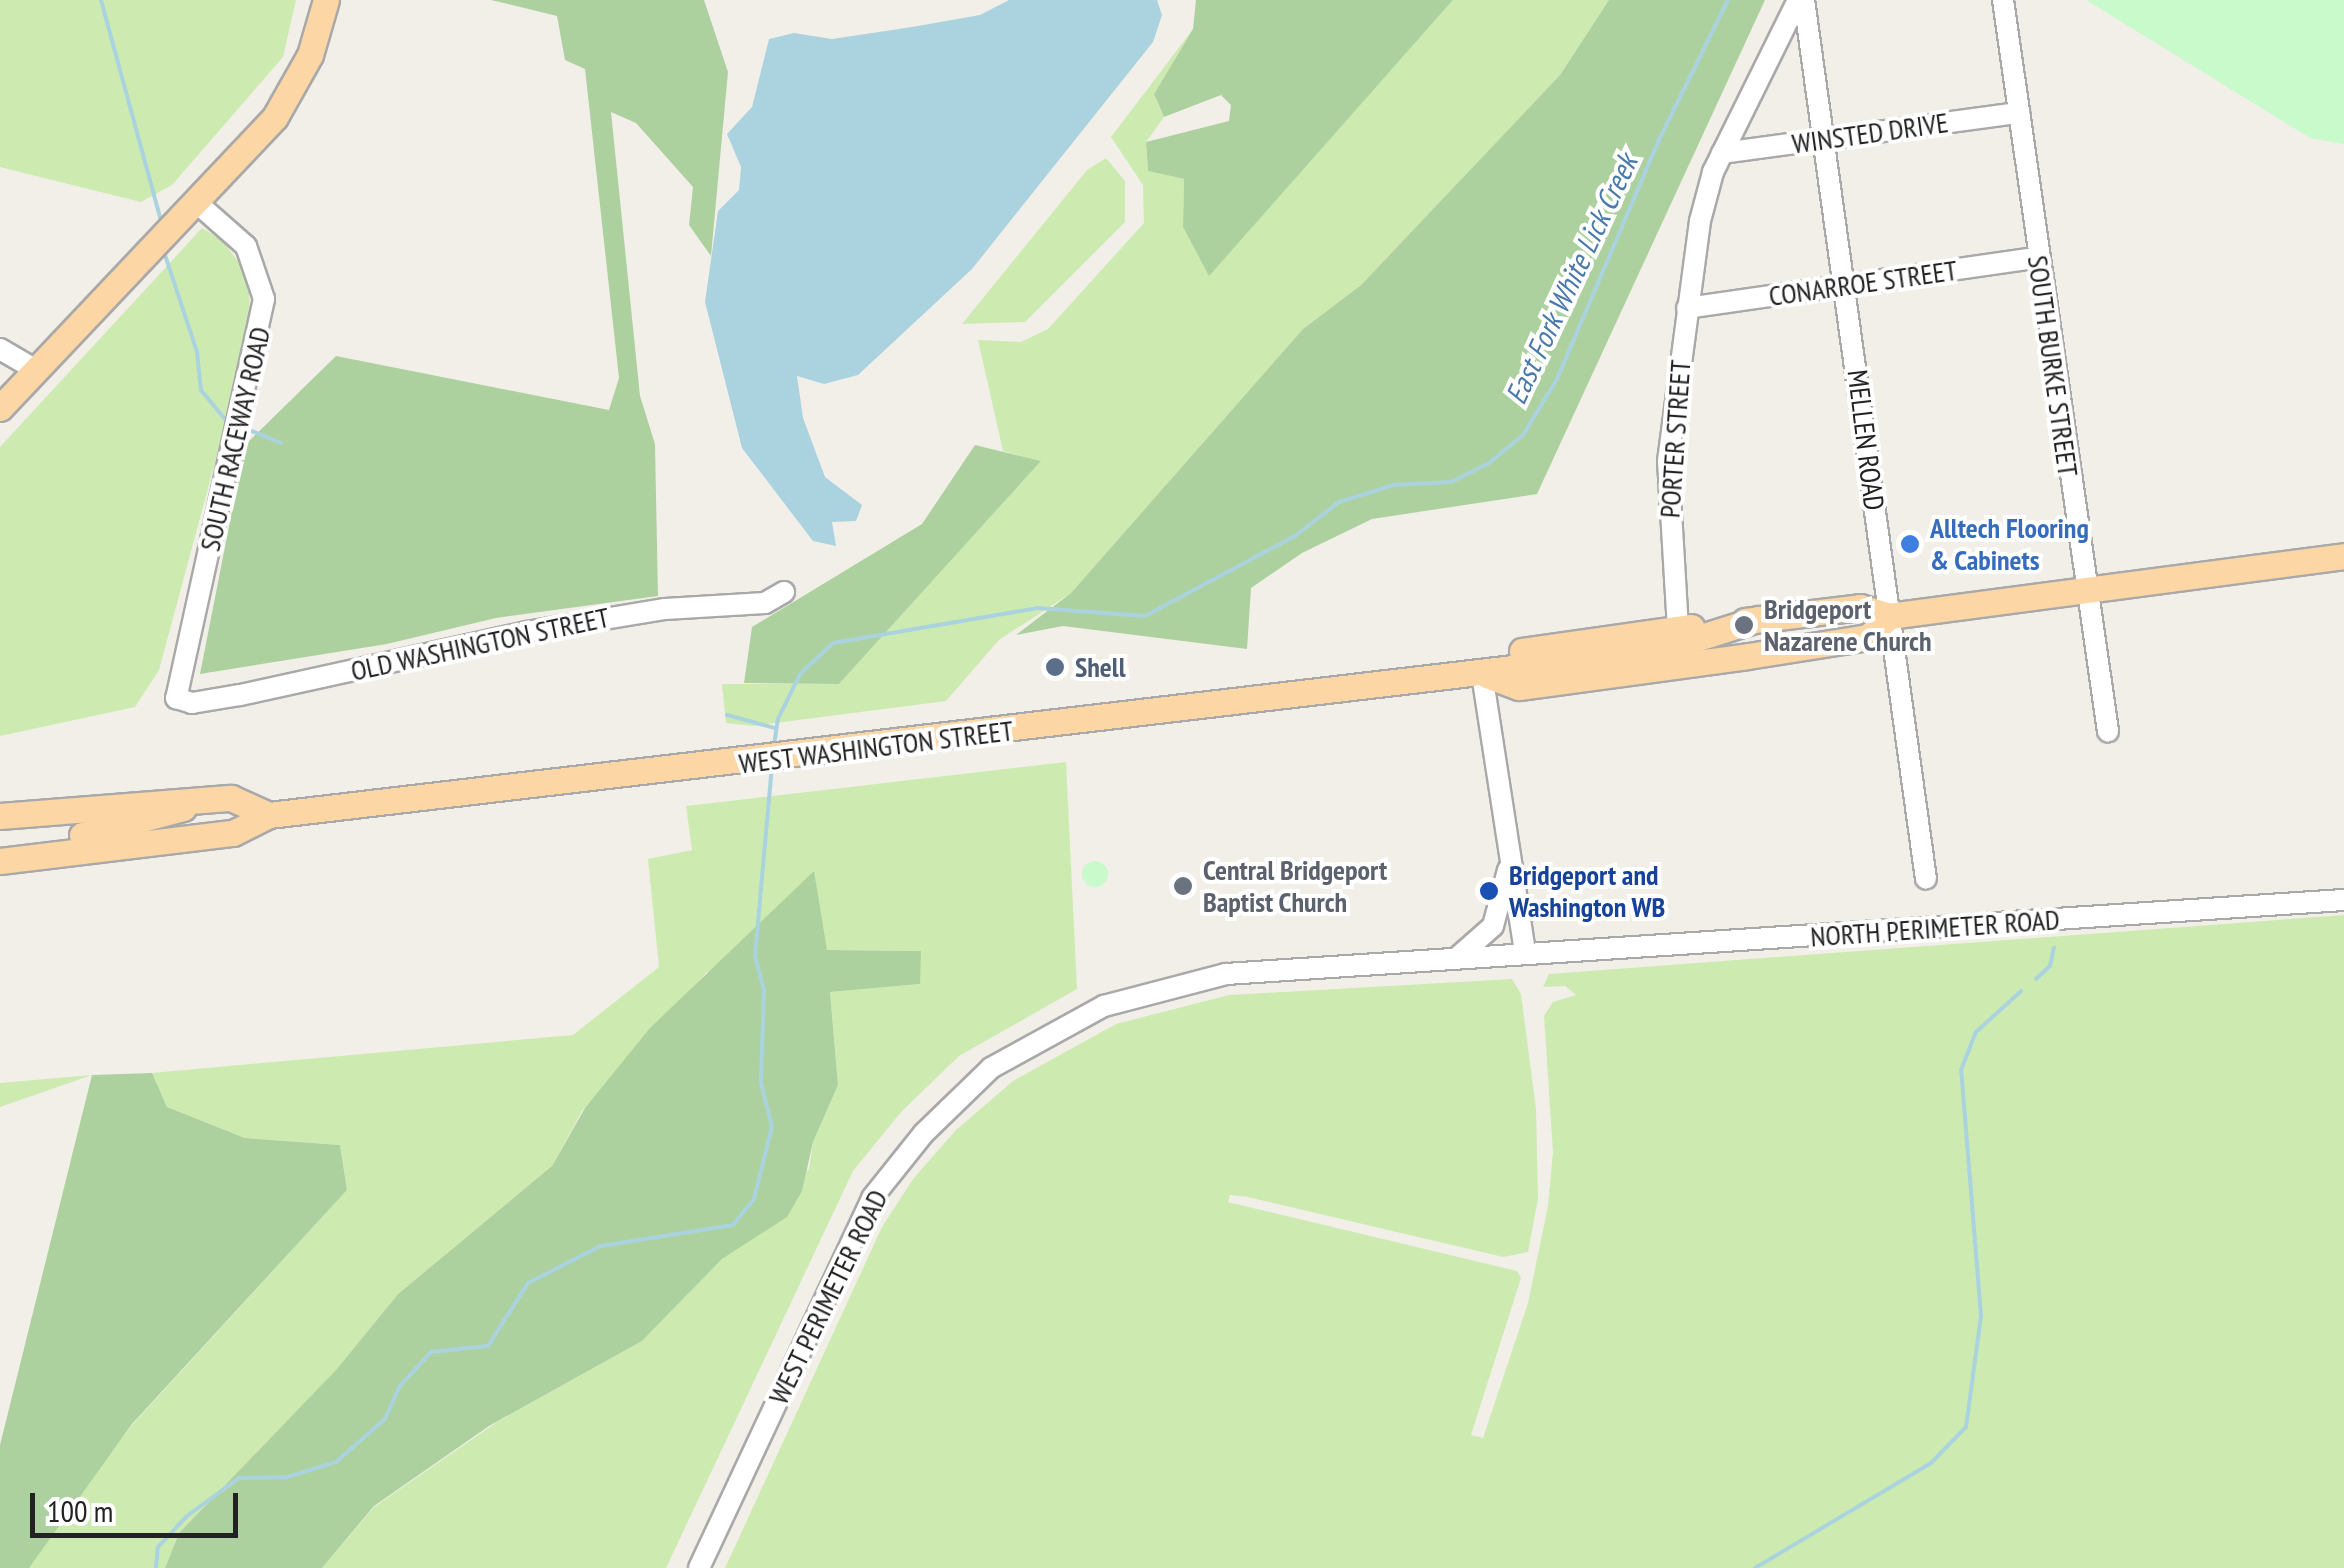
<!DOCTYPE html>
<html>
<head>
<meta charset="utf-8">
<style>
  body { margin:0 }
  #map { position:relative; width:2344px; height:1568px; overflow:hidden; background:#f2efe9; font-family:"PT Sans Narrow",sans-serif }
  div>[style] { position:absolute }
  .grass>* { inset:0; background:#cdebb0 }
  .forest>* { inset:0; background:#add19e }
  .park>* { inset:0; background:#c8facc }
  .round { border-radius:50% }
  .water>* { inset:0; background:#aad3df }
  .stream>* { height:4px; margin:-2px; padding:0 2px; transform-origin:2px; border-radius:2px; background:#aad3df }
  .roads { filter:drop-shadow(2px 0 #a9a9a9) drop-shadow(-2px 0 #a9a9a9) drop-shadow(0 2px #a9a9a9) drop-shadow(0 -2px #a9a9a9) }
  .minor>* { height:20px; margin:-10px; padding:0 10px; transform-origin:10px; border-radius:10px; background:#fff }
  .major>* { height:25px; margin:-12.5px; padding:0 12.5px; transform-origin:12.5px; border-radius:12.5px; background:#fcd6a4 }
  .dots>* { width:28px; height:28px; translate:-50% -50%; box-sizing:border-box; border:5px solid #fff; border-radius:50% }
  span { translate:-50% -50%; white-space:nowrap; text-align:center; line-height:1.15; -webkit-text-stroke:8px #fff; paint-order:stroke }
  .street-label { font-size:28px; color:#222 }
  .shop-label { font-size:28px; color:#366cbe; font-weight:700 }
  .left { translate:0 -50%; text-align:left }
  .worship-label { font-size:28px; color:#5b616d; font-weight:700 }
  .service-label { font-size:28px; color:#4e5e75; font-weight:700 }
  .transit-label { font-size:28px; color:#164399; font-weight:700 }
  .water-label { font-size:30px; color:#4a7aab; font-style:italic }
  .scale { position:absolute; left:30px; top:1493px; width:208px; height:45px; box-sizing:border-box; border:5px solid #222; border-top:0; padding-left:12px; font-size:30px; line-height:35px; white-space:nowrap; color:#222; -webkit-text-stroke:8px #fff; paint-order:stroke }
</style>
</head>
<body>
<div id="map">
  <div class="grass">
    <div style="clip-path:polygon(0 0,296px 0,283px 57px,172px 185px,141px 202px,0 167px)"></div>
    <div style="clip-path:polygon(1453px 0,1609px 0,1560px 75px,1361px 285px,1303px 329px,1071px 593px,999px 640px,946px 701px,753px 726px,726px 723px,722px 684px,839px 684px,1040px 462px,1003px 451px,978px 340px,1021px 342px,1048px 329px,1144px 223px,1143px 185px,1111px 137px,1193px 29px,1154px 94px,1164px 117px,1146px 142px,1148px 171px,1184px 179px,1183px 227px,1209px 275px)"></div>
    <div style="clip-path:polygon(1106px 158px,1125px 181px,1125px 222px,1025px 322px,962px 324px,1087px 170px)"></div>
    <div style="clip-path:polygon(202px 228px,222px 240px,248px 275px,251px 329px,159px 670px,135px 707px,0 736px,0 447px)"></div>
    <div style="clip-path:polygon(1066px 762px,1077px 989px,959px 1056px,902px 1111px,853px 1171px,666px 1568px,322px 1568px,374px 1507px,497px 1422px,642px 1341px,722px 1259px,809px 1169px,813px 1142px,838px 1085px,830px 992px,920px 984px,920px 951px,826px 950px,707px 972px,582px 1111px,552px 1166px,398px 1294px,332px 1375px,179px 1533px,165px 1568px,25px 1568px,132px 1425px,347px 1190px,340px 1145px,245px 1138px,167px 1107px,152px 1073px,573px 1035px,659px 967px,648px 859px,692px 850px,686px 806px)"></div>
    <div style="clip-path:polygon(2344px 915px,2344px 1568px,725px 1568px,882px 1227px,913px 1179px,956px 1130px,1013px 1081px,1116px 1024px,1229px 995px,1512px 979px,1521px 994px,1536px 1109px,1538px 1199px,1528px 1252px,1503px 1257px,1248px 1197px,1230px 1195px,1228px 1202px,1517px 1271px,1521px 1278px,1471px 1435px,1483px 1438px,1528px 1303px,1548px 1206px,1553px 1152px,1544px 1016px,1553px 1002px,1576px 995px,1565px 986px,1543px 987px,1549px 974px)"></div>
    <div style="clip-path:polygon(92px 1075px,0 1107px,0 1083px)"></div>
  </div>
  <div class="forest">
    <div style="clip-path:polygon(491px 0,704px 0,728px 72px,711px 256px,689px 225px,693px 187px,636px 123px,611px 112px,640px 396px,655px 444px,658px 596px,496px 618px,387px 644px,200px 674px,245px 445px,336px 356px,609px 410px,619px 378px,585px 69px,565px 60px,557px 16px)"></div>
    <div style="clip-path:polygon(1196px 0,1453px 0,1209px 276px,1183px 227px,1184px 179px,1148px 171px,1146px 142px,1229px 121px,1231px 105px,1221px 95px,1164px 117px,1154px 94px,1193px 29px)"></div>
    <div style="clip-path:polygon(1609px 0,1765px 0,1537px 494px,1372px 519px,1302px 553px,1251px 588px,1247px 649px,1063px 626px,1016px 635px,1071px 593px,1303px 329px,1361px 285px,1560px 75px)"></div>
    <div style="clip-path:polygon(975px 445px,1041px 461px,839px 684px,744px 683px,752px 627px,922px 524px)"></div>
    <div style="clip-path:polygon(814px 871px,827px 950px,921px 951px,920px 984px,830px 992px,838px 1085px,813px 1142px,802px 1191px,787px 1217px,722px 1259px,642px 1341px,489px 1426px,374px 1506px,322px 1568px,165px 1568px,179px 1533px,336px 1370px,398px 1294px,552px 1166px,585px 1108px,650px 1028px)"></div>
    <div style="clip-path:polygon(152px 1073px,167px 1107px,245px 1138px,340px 1145px,347px 1190px,132px 1424px,29px 1568px,0 1568px,0 1445px,92px 1075px)"></div>
  </div>
  <div class="park">
    <div style="clip-path:polygon(2086px 0,2344px 0,2344px 144px,2310px 138px)"></div>
    <div class="round" style="left:1082px;top:861px;width:26px;height:26px"></div>
  </div>
  <div class="water">
    <div style="clip-path:polygon(1009px 0,1157px 0,1162px 15px,1153px 42px,972px 269px,858px 375px,824px 384px,797px 376px,803px 418px,825px 477px,862px 505px,856px 521px,832px 522px,836px 546px,813px 541px,742px 448px,705px 302px,718px 211px,739px 190px,741px 167px,727px 134px,752px 107px,769px 39px,794px 33px,832px 39px,912px 27px,980px 15px)"></div>
  </div>
  <div class="stream">
    <div style="left:101px;top:0;width:229px;rotate:74.8deg"></div>
    <div style="left:163px;top:249px;width:108px;rotate:71.7deg"></div>
    <div style="left:197px;top:352px;width:38px;rotate:84deg"></div>
    <div style="left:201px;top:390px;width:43px;rotate:50.7deg"></div>
    <div style="left:242px;top:427px;width:42px;rotate:22.3deg"></div>
    <div style="left:727px;top:715px;width:50px;rotate:15.2deg"></div>
    <div style="left:774px;top:746px;width:27px;rotate:-82deg"></div>
    <div style="left:778px;top:719px;width:50px;rotate:-63.9deg"></div>
    <div style="left:800px;top:674px;width:45px;rotate:-43.2deg"></div>
    <div style="left:833px;top:643px;width:207px;rotate:-9.7deg"></div>
    <div style="left:1037px;top:608px;width:108px;rotate:4.2deg"></div>
    <div style="left:1145px;top:616px;width:170px;rotate:-28.1deg"></div>
    <div style="left:1295px;top:536px;width:56px;rotate:-37.7deg"></div>
    <div style="left:1339px;top:502px;width:58px;rotate:-17.2deg"></div>
    <div style="left:1394px;top:485px;width:57px;rotate:-3deg"></div>
    <div style="left:1451px;top:482px;width:42px;rotate:-26.6deg"></div>
    <div style="left:1489px;top:463px;width:44px;rotate:-39.5deg"></div>
    <div style="left:1523px;top:435px;width:66px;rotate:-58.7deg"></div>
    <div style="left:1557px;top:379px;width:260px;rotate:-66.9deg"></div>
    <div style="left:1659px;top:140px;width:156px;rotate:-63.8deg"></div>
    <div style="left:2036px;top:979px;width:19px;rotate:-43deg"></div>
    <div style="left:2050px;top:966px;width:19px;rotate:-78deg"></div>
    <div style="left:156px;top:1568px;width:21px;rotate:-85deg"></div>
    <div style="left:158px;top:1547px;width:42px;rotate:-46.9deg"></div>
    <div style="left:187px;top:1516px;width:64px;rotate:-36.2deg"></div>
    <div style="left:239px;top:1478px;width:48px;rotate:-1.2deg"></div>
    <div style="left:287px;top:1477px;width:51px;rotate:-17deg"></div>
    <div style="left:336px;top:1462px;width:65px;rotate:-41.3deg"></div>
    <div style="left:385px;top:1419px;width:35px;rotate:-66deg"></div>
    <div style="left:399px;top:1387px;width:47px;rotate:-47.6deg"></div>
    <div style="left:431px;top:1352px;width:57px;rotate:-6deg"></div>
    <div style="left:488px;top:1346px;width:75px;rotate:-57.6deg"></div>
    <div style="left:528px;top:1283px;width:82px;rotate:-26.9deg"></div>
    <div style="left:601px;top:1246px;width:134px;rotate:-9deg"></div>
    <div style="left:733px;top:1225px;width:33px;rotate:-51deg"></div>
    <div style="left:754px;top:1199px;width:74px;rotate:-76deg"></div>
    <div style="left:772px;top:1127px;width:45px;rotate:-104deg"></div>
    <div style="left:761px;top:1083px;width:93px;rotate:-88.2deg"></div>
    <div style="left:764px;top:990px;width:35px;rotate:-105deg"></div>
    <div style="left:755px;top:956px;width:192px;rotate:-84.9deg"></div>
    <div style="left:1755px;top:1568px;width:205px;rotate:-30.8deg"></div>
    <div style="left:1931px;top:1463px;width:50px;rotate:-45.8deg"></div>
    <div style="left:1966px;top:1427px;width:112px;rotate:-82.3deg"></div>
    <div style="left:1981px;top:1316px;width:247px;rotate:-94.6deg"></div>
    <div style="left:1961px;top:1070px;width:41px;rotate:-68.5deg"></div>
    <div style="left:1976px;top:1032px;width:61px;rotate:-42.3deg"></div>
  </div>
  <div class="roads">
    <div class="minor">
      <div style="left:1804px;top:0;width:887px;rotate:82.1deg"></div>
      <div style="left:2003px;top:0;width:739px;rotate:81.83deg"></div>
      <div style="left:1722px;top:153px;width:300px;rotate:-7.7deg"></div>
      <div style="left:197px;top:203px;width:65px;rotate:41.3deg"></div>
      <div style="left:246px;top:246px;width:56px;rotate:71.2deg"></div>
      <div style="left:264px;top:299px;width:409px;rotate:102.4deg"></div>
      <div style="left:176px;top:698px;width:17px;rotate:17deg"></div>
      <div style="left:192px;top:703px;width:49px;rotate:-9.5deg"></div>
      <div style="left:240px;top:695px;width:293px;rotate:-12.4deg"></div>
      <div style="left:526px;top:632px;width:141px;rotate:-9.4deg"></div>
      <div style="left:665px;top:609px;width:100px;rotate:-3.4deg"></div>
      <div style="left:765px;top:603px;width:22px;rotate:-30deg"></div>
      <div style="left:1687px;top:308px;width:356px;rotate:-8.2deg"></div>
      <div style="left:0;top:349px;width:42px;rotate:30.3deg"></div>
      <div style="left:1678px;top:629px;width:168px;rotate:-93.4deg"></div>
      <div style="left:1668px;top:461px;width:242px;rotate:-82.4deg"></div>
      <div style="left:1700px;top:221px;width:51px;rotate:-75.1deg"></div>
      <div style="left:1713px;top:172px;width:192px;rotate:-63.7deg"></div>
      <div style="left:1482px;top:674px;width:280px;rotate:81.2deg"></div>
      <div style="left:1459px;top:956px;width:45px;rotate:-41.4deg"></div>
      <div style="left:1493px;top:926px;width:58px;rotate:-75deg"></div>
      <div style="left:699px;top:1568px;width:408px;rotate:-64.9deg"></div>
      <div style="left:872px;top:1198px;width:82px;rotate:-51.4deg"></div>
      <div style="left:923px;top:1134px;width:95px;rotate:-44.1deg"></div>
      <div style="left:991px;top:1068px;width:129px;rotate:-28.8deg"></div>
      <div style="left:1104px;top:1006px;width:126px;rotate:-14.7deg"></div>
      <div style="left:1226px;top:974px;width:1120px;rotate:-3.79deg"></div>
    </div>
    <div class="major">
      <div style="left:0;top:408px;width:400px;rotate:-46.6deg"></div>
      <div style="left:275px;top:117px;width:71px;rotate:-60.6deg"></div>
      <div style="left:310px;top:55px;width:57px;rotate:-73.8deg"></div>
      <div style="left:1745px;top:621px;width:116px;rotate:-6.9deg"></div>
      <div style="left:1860px;top:607px;width:30px;rotate:17deg"></div>
      <div style="left:1889px;top:616px;width:459px;rotate:-7.5deg"></div>
      <div style="left:1522px;top:651px;width:171px;rotate:-8.1deg"></div>
      <div style="left:1487px;top:675px;width:34px;rotate:21deg"></div>
      <div style="left:1519px;top:687px;width:231px;rotate:-7.7deg"></div>
      <div style="left:1748px;top:656px;width:121px;rotate:-9deg"></div>
      <div style="left:1868px;top:637px;width:30px;rotate:-45deg"></div>
      <div style="left:0;top:816px;width:232px;rotate:-4.5deg"></div>
      <div style="left:231px;top:798px;width:42px;rotate:24.1deg"></div>
      <div style="left:82px;top:835px;width:105px;rotate:-15deg"></div>
      <div style="left:0;top:861px;width:235px;rotate:-6.9deg"></div>
      <div style="left:233px;top:833px;width:40px;rotate:-26.6deg"></div>
      <div style="left:269px;top:815px;width:1398px;rotate:-6.74deg"></div>
      <div style="left:1657px;top:651px;width:106px;rotate:-17.6deg"></div>
    </div>
  </div>
  <div class="dots">
    <div style="left:1910px;top:544px;background:#3f7fe0"></div>
    <div style="left:1744px;top:625px;background:#6b7280"></div>
    <div style="left:1055px;top:667px;background:#5c6f8a"></div>
    <div style="left:1183px;top:886px;background:#6b7280"></div>
    <div style="left:1489px;top:891px;background:#1a4fb4"></div>
  </div>
  <div class="street-label">
    <span style="left:1870px;top:133px;rotate:-8deg">WINSTED DRIVE</span>
    <span style="left:1863px;top:283px;rotate:-8deg">CONARROE STREET</span>
    <span style="left:2053px;top:366px;rotate:82deg">SOUTH BURKE STREET</span>
    <span style="left:235px;top:439px;rotate:-77deg">SOUTH RACEWAY ROAD</span>
    <span style="left:1675px;top:439px;rotate:-86deg">PORTER STREET</span>
    <span style="left:1866px;top:440px;rotate:83deg">MELLEN ROAD</span>
    <span style="left:480px;top:644px;rotate:-12deg">OLD WASHINGTON STREET</span>
    <span style="left:876px;top:747px;rotate:-7deg">WEST WASHINGTON STREET</span>
    <span style="left:1935px;top:928px;rotate:-4deg">NORTH PERIMETER ROAD</span>
    <span style="left:828px;top:1297px;rotate:-64deg">WEST PERIMETER ROAD</span>
  </div>
  <div class="shop-label">
    <span class="left" style="left:1930px;top:544px">Alltech Flooring<br>&amp; Cabinets</span>
  </div>
  <div class="worship-label">
    <span class="left" style="left:1764px;top:625px">Bridgeport<br>Nazarene Church</span>
    <span class="left" style="left:1203px;top:886px">Central Bridgeport<br>Baptist Church</span>
  </div>
  <div class="service-label">
    <span class="left" style="left:1075px;top:667px">Shell</span>
  </div>
  <div class="transit-label">
    <span class="left" style="left:1509px;top:891px">Bridgeport and<br>Washington WB</span>
  </div>
  <div class="water-label">
    <span style="left:1571px;top:279px;rotate:-65deg">East Fork White Lick Creek</span>
  </div>
  <div class="scale">100 m</div>
</div>
</body>
</html>
